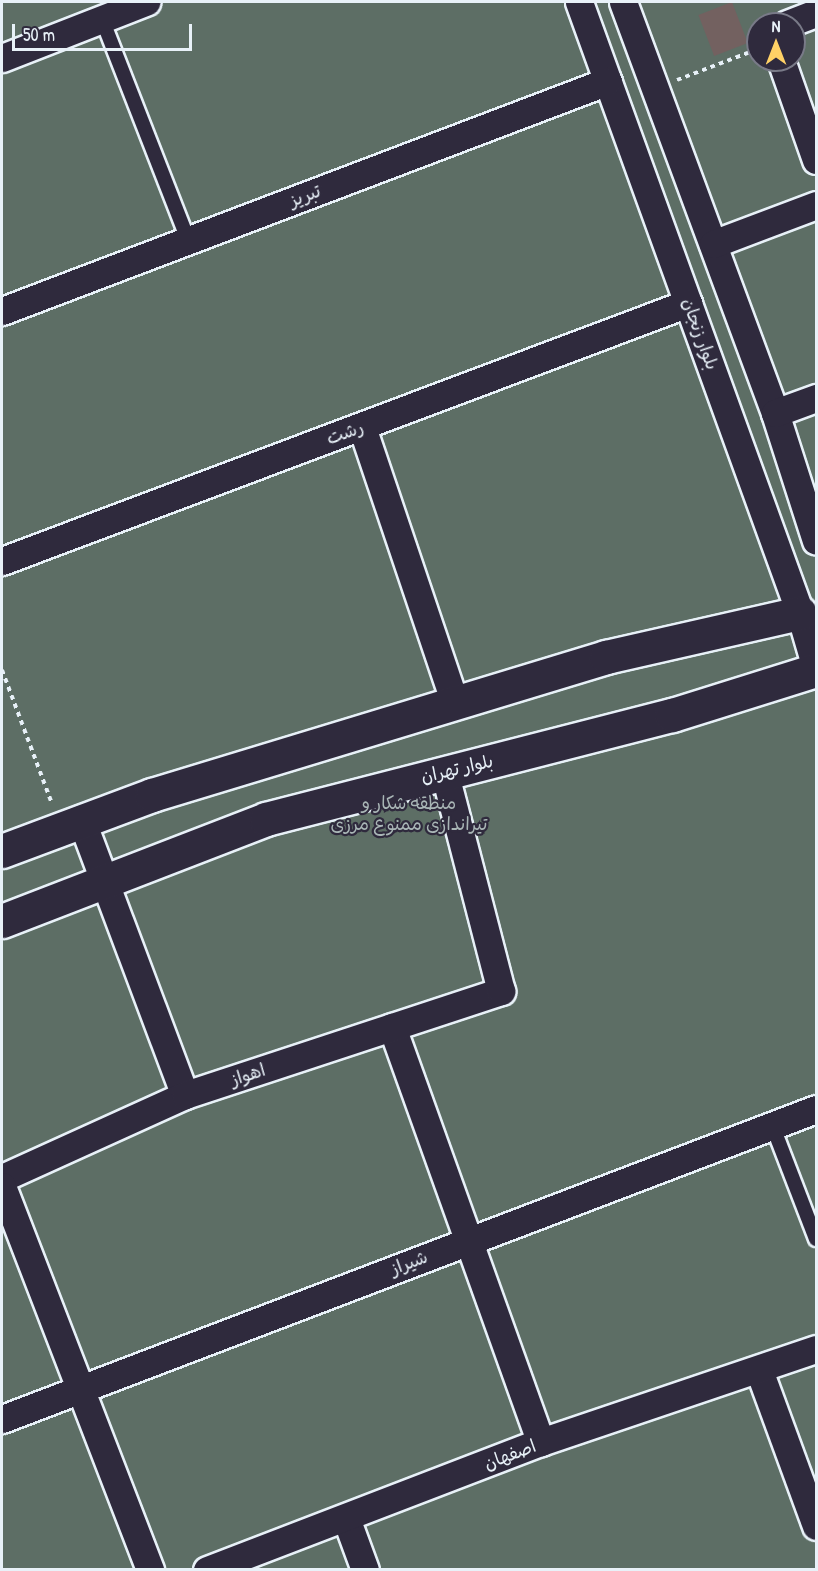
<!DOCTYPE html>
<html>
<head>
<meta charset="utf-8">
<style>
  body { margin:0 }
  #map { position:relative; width:818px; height:1571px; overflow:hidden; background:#2f2a3d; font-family:"Patrick Hand","Playpen Sans Arabic",sans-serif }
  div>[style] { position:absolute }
  .green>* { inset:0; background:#5d6e65 }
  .building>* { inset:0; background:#736160; transform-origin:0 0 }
  .path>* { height:4px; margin-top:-2px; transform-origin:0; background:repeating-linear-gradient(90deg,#e8f1f8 0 4.5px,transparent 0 9px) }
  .roads { filter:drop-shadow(2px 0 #e8f1f8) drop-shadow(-2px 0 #e8f1f8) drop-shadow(0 2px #e8f1f8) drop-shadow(0 -2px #e8f1f8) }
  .service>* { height:14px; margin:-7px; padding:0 7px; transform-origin:7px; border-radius:7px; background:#2f2a3d }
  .minor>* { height:27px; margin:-13.5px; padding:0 13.5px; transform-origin:13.5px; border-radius:13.5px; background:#2f2a3d }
  .tertiary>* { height:33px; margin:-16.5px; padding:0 16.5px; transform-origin:16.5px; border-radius:16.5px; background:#2f2a3d }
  span { translate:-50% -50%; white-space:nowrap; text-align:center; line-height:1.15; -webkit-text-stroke:4.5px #2f2a3d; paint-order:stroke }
  .street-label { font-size:18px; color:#e8f1f8 }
  .park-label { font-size:18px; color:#a9b6b6 }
  .frame { position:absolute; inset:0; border:3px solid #e8f1f8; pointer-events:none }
  .north { position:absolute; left:746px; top:12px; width:60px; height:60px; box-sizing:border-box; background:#2f2a3d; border:2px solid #797a88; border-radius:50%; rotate:0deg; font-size:16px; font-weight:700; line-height:24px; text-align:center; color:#e8f1f8 }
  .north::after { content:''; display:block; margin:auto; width:21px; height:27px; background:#ffd166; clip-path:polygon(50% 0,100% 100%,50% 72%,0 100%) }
  .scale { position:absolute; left:12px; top:24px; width:180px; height:27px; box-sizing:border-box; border:3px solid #e8f1f8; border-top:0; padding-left:8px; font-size:18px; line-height:21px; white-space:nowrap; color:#e8f1f8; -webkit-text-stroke:4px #2f2a3d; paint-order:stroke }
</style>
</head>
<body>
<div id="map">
  <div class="green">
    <div style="clip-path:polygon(evenodd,2px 2px,816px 2px,816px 1569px,2px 1569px,2px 2px,758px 24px,794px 24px,794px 60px,758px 60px,758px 24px)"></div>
  </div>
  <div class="building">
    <div style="left:732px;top:2px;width:44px;height:36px;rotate:69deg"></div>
  </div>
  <div class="path">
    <div style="left:677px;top:80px;width:87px;rotate:-20.9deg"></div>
    <div style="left:2px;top:670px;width:143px;rotate:69.5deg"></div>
  </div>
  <div class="roads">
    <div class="service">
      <div style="left:102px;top:19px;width:237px;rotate:68.7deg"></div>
      <div style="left:773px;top:1127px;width:120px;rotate:69deg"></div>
    </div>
    <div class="minor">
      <div style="left:579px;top:2px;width:650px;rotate:70.11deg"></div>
      <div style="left:800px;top:613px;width:57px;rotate:73.8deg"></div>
      <div style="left:623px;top:2px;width:438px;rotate:69.7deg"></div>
      <div style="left:775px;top:413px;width:134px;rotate:72.2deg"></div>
      <div style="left:787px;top:24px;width:31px;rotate:-21deg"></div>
      <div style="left:2px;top:58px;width:155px;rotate:-21.3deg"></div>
      <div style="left:781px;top:60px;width:106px;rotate:70.7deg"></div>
      <div style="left:713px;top:244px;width:110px;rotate:-20.7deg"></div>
      <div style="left:2px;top:311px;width:648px;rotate:-20.78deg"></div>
      <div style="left:775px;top:413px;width:44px;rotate:-20.1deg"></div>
      <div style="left:362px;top:427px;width:291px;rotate:71.4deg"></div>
      <div style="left:2px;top:561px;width:733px;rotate:-20.61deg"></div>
      <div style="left:81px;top:819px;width:295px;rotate:69.4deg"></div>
      <div style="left:392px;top:1027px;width:441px;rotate:70.3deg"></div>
      <div style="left:2px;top:1178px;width:201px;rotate:-24.4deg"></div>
      <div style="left:185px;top:1095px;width:333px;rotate:-18.2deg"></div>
      <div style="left:501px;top:991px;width:227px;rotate:-104.5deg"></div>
      <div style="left:2px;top:1186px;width:412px;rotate:68.9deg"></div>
      <div style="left:759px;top:1370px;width:166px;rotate:69.9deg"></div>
      <div style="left:2px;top:1419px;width:871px;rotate:-20.85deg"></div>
      <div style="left:346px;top:1518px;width:55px;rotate:69.9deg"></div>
      <div style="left:207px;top:1570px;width:358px;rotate:-21deg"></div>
      <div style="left:541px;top:1442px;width:290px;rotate:-18.7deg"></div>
    </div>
    <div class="tertiary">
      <div style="left:2px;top:851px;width:160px;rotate:-20.5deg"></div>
      <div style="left:152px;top:795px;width:475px;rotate:-16.9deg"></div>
      <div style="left:606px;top:657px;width:199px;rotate:-12.8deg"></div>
      <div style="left:2px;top:921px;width:283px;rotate:-21.1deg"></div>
      <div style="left:266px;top:819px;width:419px;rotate:-14.4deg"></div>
      <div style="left:672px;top:715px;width:151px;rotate:-17.4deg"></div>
    </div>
  </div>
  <div class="street-label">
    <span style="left:305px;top:196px;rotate:-21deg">تبریز</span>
    <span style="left:700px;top:334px;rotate:70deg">بلوار زنجان</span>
    <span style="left:345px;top:433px;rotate:-20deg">رشت</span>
    <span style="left:457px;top:769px;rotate:-13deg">بلوار تهران</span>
    <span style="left:248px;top:1075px;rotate:-18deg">اهواز</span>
    <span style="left:409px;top:1263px;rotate:-21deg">شیراز</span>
    <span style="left:510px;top:1455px;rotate:-21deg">اصفهان</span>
  </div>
  <div class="park-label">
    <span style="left:409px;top:814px">منطقه شکار و<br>تیراندازی ممنوع مرزی</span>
  </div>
  <div class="frame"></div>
  <div class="north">N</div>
  <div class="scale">50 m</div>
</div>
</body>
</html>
